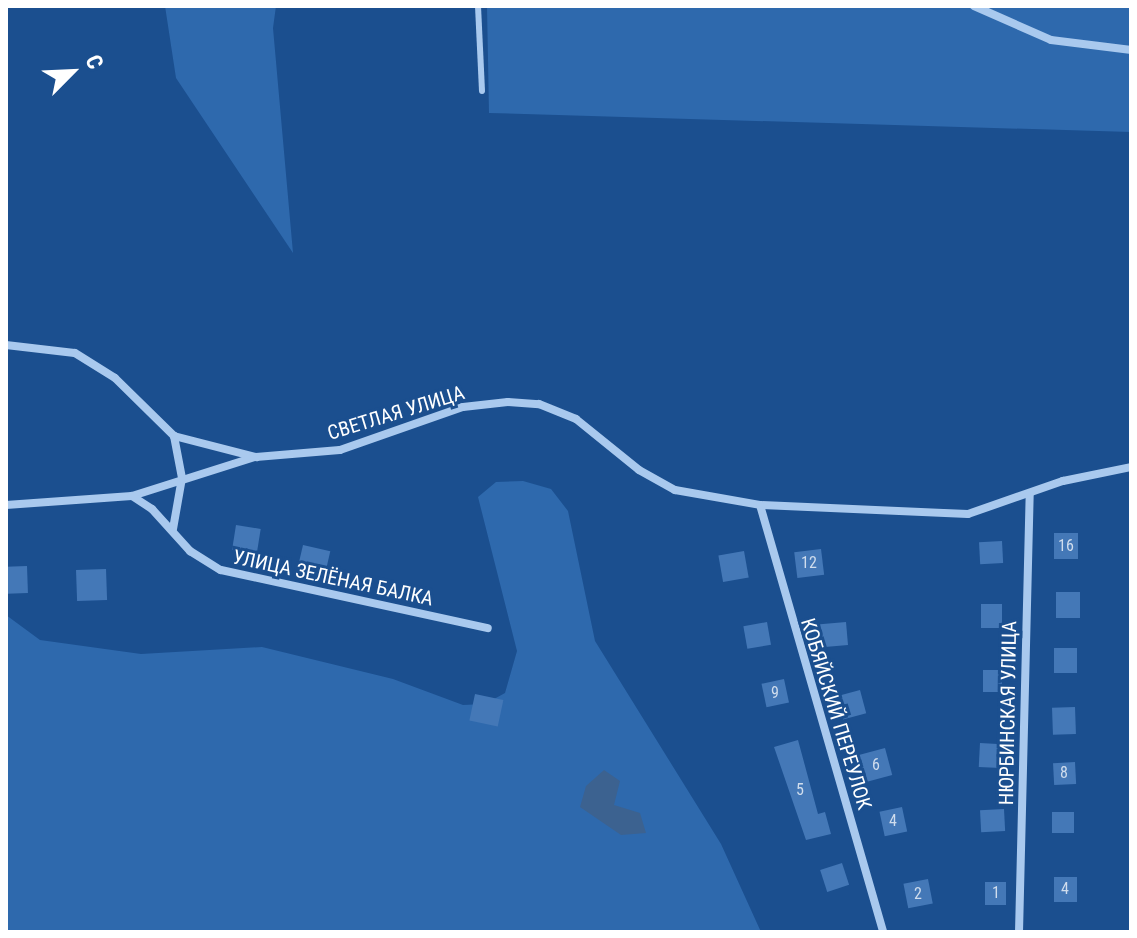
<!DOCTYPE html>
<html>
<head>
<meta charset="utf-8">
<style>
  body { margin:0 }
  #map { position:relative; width:1137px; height:938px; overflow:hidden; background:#1b4f8f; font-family:"Roboto Condensed",sans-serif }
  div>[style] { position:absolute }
  .green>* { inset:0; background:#2e69ad }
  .water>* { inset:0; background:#3c6290 }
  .building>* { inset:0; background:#4478b7; transform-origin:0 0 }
  .lane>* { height:6px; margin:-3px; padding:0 3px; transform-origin:3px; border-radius:3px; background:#a9c9ee }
  .street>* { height:8px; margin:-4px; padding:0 4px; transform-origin:4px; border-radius:4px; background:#a9c9ee }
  span { translate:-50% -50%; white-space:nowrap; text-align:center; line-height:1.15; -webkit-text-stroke:6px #1b4f8f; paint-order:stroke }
  .number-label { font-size:16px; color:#d0dded }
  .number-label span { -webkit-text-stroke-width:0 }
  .street-label { font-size:20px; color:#fff }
  .frame { position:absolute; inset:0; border:8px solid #fff; pointer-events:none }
  .north { position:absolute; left:32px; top:32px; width:80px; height:80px; -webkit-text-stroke:6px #1b4f8f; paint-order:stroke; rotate:66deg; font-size:22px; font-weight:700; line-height:32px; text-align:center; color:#fff }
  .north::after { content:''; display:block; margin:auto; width:28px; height:36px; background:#fff; clip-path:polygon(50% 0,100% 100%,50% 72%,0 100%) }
</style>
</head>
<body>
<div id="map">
  <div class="green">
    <div style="clip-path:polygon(165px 6px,276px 6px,273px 28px,293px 253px,176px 78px)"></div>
    <div style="clip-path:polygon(487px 6px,1131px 6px,1131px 132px,489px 113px)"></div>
    <div style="clip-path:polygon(523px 481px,551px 489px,568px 511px,595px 641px,721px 844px,761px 932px,6px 932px,6px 615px,40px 640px,141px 654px,262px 647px,393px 679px,463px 705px,485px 704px,505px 693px,517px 651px,478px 497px,496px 482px)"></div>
  </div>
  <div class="water">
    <div style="clip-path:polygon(604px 770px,620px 781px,614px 805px,640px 813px,646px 833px,621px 835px,580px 807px,586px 786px)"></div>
  </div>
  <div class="building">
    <div style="left:236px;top:525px;width:25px;height:25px;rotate:9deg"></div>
    <div style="left:1054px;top:533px;width:24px;height:26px"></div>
    <div style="left:1002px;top:541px;width:22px;height:23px;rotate:87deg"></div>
    <div style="left:303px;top:545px;width:28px;height:25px;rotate:13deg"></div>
    <div style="left:821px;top:549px;width:26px;height:27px;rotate:83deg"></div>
    <div style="left:744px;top:551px;width:27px;height:26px;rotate:80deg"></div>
    <div style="left:27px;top:566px;width:27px;height:21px;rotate:88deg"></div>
    <div style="left:106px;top:569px;width:31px;height:30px;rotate:88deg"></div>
    <div style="left:1056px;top:592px;width:24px;height:26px"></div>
    <div style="left:981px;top:604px;width:21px;height:24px"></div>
    <div style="left:767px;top:622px;width:23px;height:24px;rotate:80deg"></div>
    <div style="left:846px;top:622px;width:23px;height:26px;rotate:85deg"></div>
    <div style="left:1054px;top:648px;width:23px;height:25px"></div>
    <div style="left:983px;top:670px;width:19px;height:22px"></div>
    <div style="left:784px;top:679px;width:24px;height:23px;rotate:78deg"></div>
    <div style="left:860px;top:690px;width:24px;height:24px;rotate:75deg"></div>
    <div style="left:475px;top:694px;width:29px;height:27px;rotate:12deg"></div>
    <div style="left:1075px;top:707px;width:27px;height:23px;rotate:88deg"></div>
    <div style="clip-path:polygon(798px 740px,818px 814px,825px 812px,831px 834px,806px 840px,774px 747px)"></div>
    <div style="left:980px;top:743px;width:22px;height:24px;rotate:3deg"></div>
    <div style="left:885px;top:748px;width:28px;height:27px;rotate:75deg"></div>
    <div style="left:1075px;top:762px;width:22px;height:22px;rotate:87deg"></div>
    <div style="left:902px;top:807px;width:25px;height:23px;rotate:78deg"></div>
    <div style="left:1004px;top:809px;width:22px;height:24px;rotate:87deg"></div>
    <div style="left:1074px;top:812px;width:21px;height:22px;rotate:90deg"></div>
    <div style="left:842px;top:863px;width:23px;height:23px;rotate:72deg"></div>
    <div style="left:1054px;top:877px;width:23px;height:25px"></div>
    <div style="left:928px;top:879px;width:25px;height:25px;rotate:79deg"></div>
    <div style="left:985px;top:882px;width:21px;height:23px"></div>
  </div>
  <div class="lane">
    <div style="left:478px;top:6px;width:85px;rotate:87.3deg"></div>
  </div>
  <div class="street">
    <div style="left:974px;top:6px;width:84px;rotate:23.8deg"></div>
    <div style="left:1051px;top:40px;width:81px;rotate:7.1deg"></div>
    <div style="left:6px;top:345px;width:69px;rotate:6.6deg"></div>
    <div style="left:75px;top:353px;width:47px;rotate:32deg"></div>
    <div style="left:115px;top:378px;width:83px;rotate:44.5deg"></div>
    <div style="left:174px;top:436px;width:85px;rotate:14.4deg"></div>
    <div style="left:256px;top:457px;width:84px;rotate:-4.8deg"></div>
    <div style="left:340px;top:450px;width:130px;rotate:-19.3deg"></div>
    <div style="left:463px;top:407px;width:45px;rotate:-6.3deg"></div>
    <div style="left:508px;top:402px;width:31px;rotate:4deg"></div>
    <div style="left:539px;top:404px;width:40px;rotate:22deg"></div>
    <div style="left:576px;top:419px;width:81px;rotate:39deg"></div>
    <div style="left:639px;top:470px;width:41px;rotate:29.1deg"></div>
    <div style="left:675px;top:490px;width:86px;rotate:10deg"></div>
    <div style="left:760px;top:505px;width:208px;rotate:2.5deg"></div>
    <div style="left:968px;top:514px;width:101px;rotate:-19.2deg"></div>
    <div style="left:1063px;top:481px;width:69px;rotate:-11.6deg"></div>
    <div style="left:132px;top:496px;width:129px;rotate:-17.6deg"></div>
    <div style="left:6px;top:505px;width:126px;rotate:-4.1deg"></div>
    <div style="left:132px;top:496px;width:24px;rotate:33deg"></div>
    <div style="left:152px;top:509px;width:57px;rotate:47.9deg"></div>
    <div style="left:190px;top:551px;width:36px;rotate:32deg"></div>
    <div style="left:221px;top:570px;width:273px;rotate:12.3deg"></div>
    <div style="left:760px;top:505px;width:444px;rotate:73.9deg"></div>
    <div style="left:173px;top:529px;width:52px;rotate:-80deg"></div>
    <div style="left:182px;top:478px;width:43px;rotate:-100.8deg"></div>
    <div style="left:1019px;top:932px;width:438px;rotate:-88.6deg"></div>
  </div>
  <div class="number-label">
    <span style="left:1066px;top:546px">16</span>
    <span style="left:809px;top:563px">12</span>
    <span style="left:775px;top:693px">9</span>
    <span style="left:876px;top:765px">6</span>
    <span style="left:1064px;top:773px">8</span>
    <span style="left:800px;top:790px">5</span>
    <span style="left:893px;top:821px">4</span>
    <span style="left:1065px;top:889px">4</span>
    <span style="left:996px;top:893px">1</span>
    <span style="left:918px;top:894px">2</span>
  </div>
  <div class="street-label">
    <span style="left:396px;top:413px;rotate:-17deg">СВЕТЛАЯ УЛИЦА</span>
    <span style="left:333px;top:578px;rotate:12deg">УЛИЦА ЗЕЛЁНАЯ БАЛКА</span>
    <span style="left:1008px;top:713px;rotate:-89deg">НЮРБИНСКАЯ УЛИЦА</span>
    <span style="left:836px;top:714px;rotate:73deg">КОБЯЙСКИЙ ПЕРЕУЛОК</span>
  </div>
  <div class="frame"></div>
  <div class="north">С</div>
</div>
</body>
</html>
